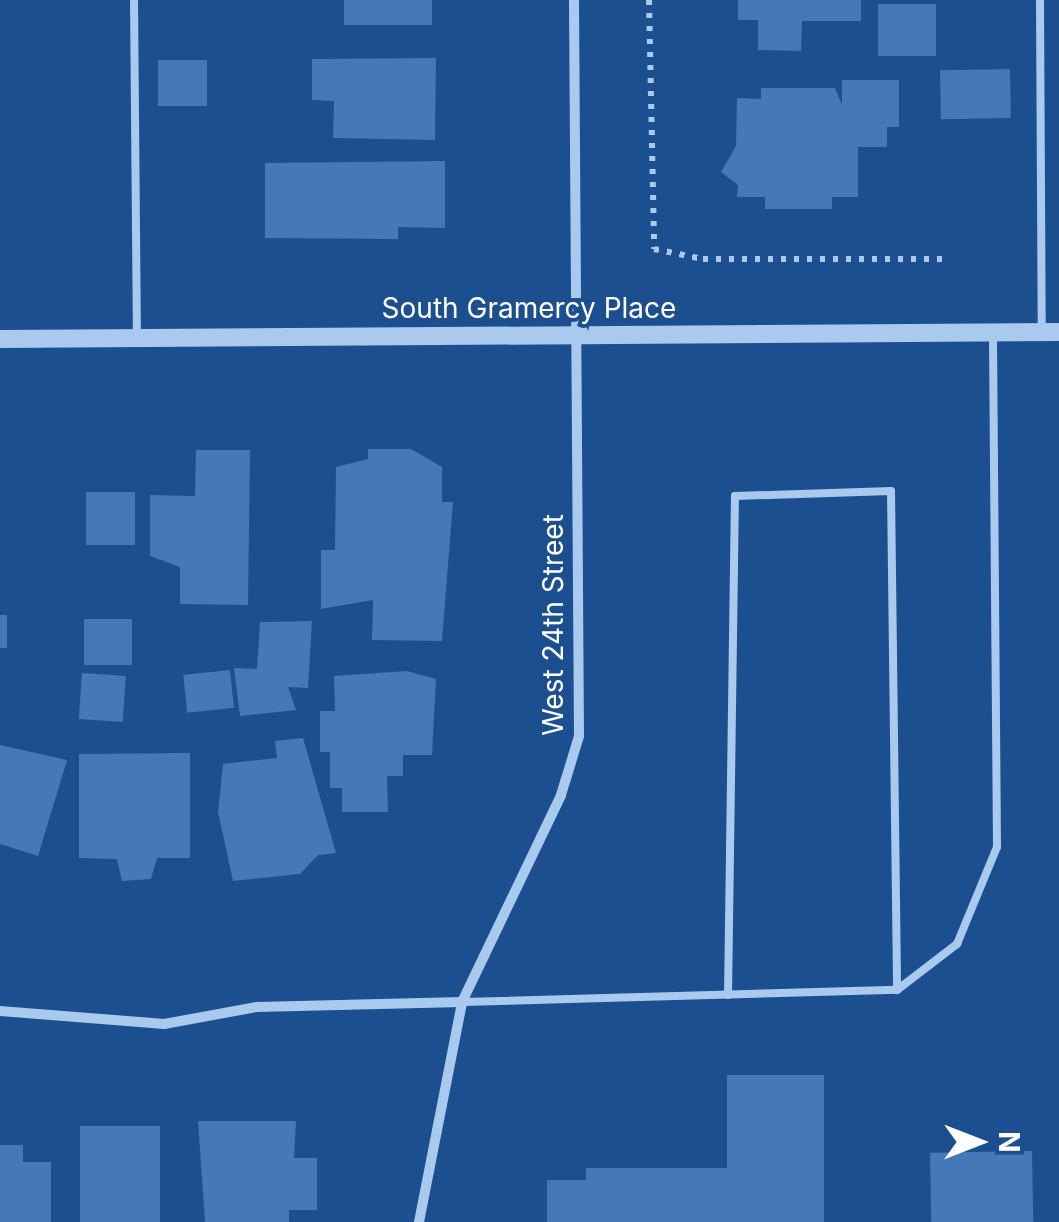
<!DOCTYPE html>
<html>
<head>
<meta charset="utf-8">
<style>
  body { margin:0 }
  #map { position:relative; width:1059px; height:1222px; overflow:hidden; background:#1b4f8f; font-family:Inter,sans-serif }
  div>[style] { position:absolute }
  .building>* { inset:0; background:#4478b7; transform-origin:0 0 }
  .path>* { height:6px; margin-top:-3px; transform-origin:0; background:repeating-linear-gradient(90deg,#a9c9ee 0 5px,transparent 0 13px) }
  .service>* { height:8px; margin:-4px; padding:0 4px; transform-origin:4px; border-radius:4px; background:#a9c9ee }
  .minor>* { height:10px; margin:-5px; padding:0 5px; transform-origin:5px; border-radius:5px; background:#a9c9ee }
  .tertiary>* { height:18px; margin:-9px; padding:0 9px; transform-origin:9px; border-radius:9px; background:#a9c9ee }
  span { translate:-50% -50%; white-space:nowrap; text-align:center; line-height:1.15; -webkit-text-stroke:8px #1b4f8f; paint-order:stroke }
  .street-label { font-size:28px; color:#fff }
  .north { position:absolute; left:929px; top:1092px; width:100px; height:100px; -webkit-text-stroke:8px #1b4f8f; paint-order:stroke; rotate:90deg; font-size:28px; font-weight:700; line-height:40px; text-align:center; color:#fff }
  .north::after { content:''; display:block; margin:auto; width:35px; height:45px; background:#fff; clip-path:polygon(50% 0,100% 100%,50% 72%,0 100%) }
</style>
</head>
<body>
<div id="map">
  <div class="building">
    <div style="left:344px;top:0;width:88px;height:25px"></div>
    <div style="clip-path:polygon(738px 0,861px 0,861px 21px,802px 21px,801px 51px,758px 50px,758px 20px,738px 20px)"></div>
    <div style="left:936px;top:4px;width:52px;height:58px;rotate:90deg"></div>
    <div style="clip-path:polygon(436px 58px,435px 140px,333px 138px,334px 101px,312px 100px,312px 59px)"></div>
    <div style="left:158px;top:60px;width:49px;height:46px"></div>
    <div style="left:1010px;top:69px;width:49px;height:70px;rotate:89deg"></div>
    <div style="clip-path:polygon(842px 80px,899px 80px,899px 127px,887px 127px,887px 147px,858px 147px,858px 197px,832px 197px,832px 209px,765px 209px,765px 197px,737px 197px,738px 185px,721px 172px,736px 146px,737px 98px,761px 99px,761px 88px,835px 88px,842px 105px)"></div>
    <div style="clip-path:polygon(445px 161px,445px 228px,398px 227px,398px 239px,265px 238px,265px 163px)"></div>
    <div style="clip-path:polygon(368px 449px,411px 449px,442px 467px,442px 502px,453px 502px,442px 641px,372px 640px,373px 600px,321px 609px,321px 550px,335px 550px,336px 467px,368px 459px)"></div>
    <div style="clip-path:polygon(196px 450px,250px 450px,248px 605px,180px 604px,180px 567px,150px 556px,150px 495px,195px 496px)"></div>
    <div style="left:86px;top:492px;width:49px;height:53px"></div>
    <div style="left:0;top:615px;width:7px;height:33px"></div>
    <div style="left:84px;top:619px;width:48px;height:46px"></div>
    <div style="clip-path:polygon(312px 621px,308px 688px,288px 687px,296px 710px,240px 716px,234px 668px,257px 669px,260px 622px)"></div>
    <div style="left:230px;top:670px;width:38px;height:47px;rotate:84deg"></div>
    <div style="clip-path:polygon(407px 671px,436px 679px,432px 755px,403px 755px,403px 776px,387px 776px,388px 812px,342px 812px,342px 788px,330px 788px,330px 752px,320px 752px,320px 711px,335px 711px,334px 676px)"></div>
    <div style="left:82px;top:673px;width:44px;height:46px;rotate:4deg"></div>
    <div style="clip-path:polygon(303px 738px,336px 853px,318px 855px,300px 874px,233px 881px,218px 812px,223px 764px,277px 758px,275px 741px)"></div>
    <div style="clip-path:polygon(0 745px,67px 760px,38px 856px,0 844px)"></div>
    <div style="clip-path:polygon(190px 753px,190px 858px,157px 858px,151px 879px,122px 881px,117px 859px,79px 858px,79px 754px)"></div>
    <div style="clip-path:polygon(727px 1075px,824px 1075px,824px 1222px,547px 1222px,547px 1180px,586px 1180px,586px 1168px,727px 1168px)"></div>
    <div style="clip-path:polygon(198px 1121px,296px 1121px,294px 1158px,317px 1158px,317px 1210px,289px 1210px,289px 1222px,205px 1222px)"></div>
    <div style="left:160px;top:1126px;width:96px;height:80px;rotate:90deg"></div>
    <div style="clip-path:polygon(0 1145px,23px 1145px,23px 1162px,51px 1162px,51px 1222px,0 1222px)"></div>
    <div style="left:1032px;top:1151px;width:71px;height:102px;rotate:89deg"></div>
  </div>
  <div class="path">
    <div style="left:649px;top:0;width:249px;rotate:88.8deg"></div>
    <div style="left:654px;top:249px;width:50px;rotate:11.5deg"></div>
    <div style="left:703px;top:259px;width:244px"></div>
  </div>
  <div class="service">
    <div style="left:134px;top:0;width:335px;rotate:89.5deg"></div>
    <div style="left:1040px;top:0;width:330px;rotate:89.7deg"></div>
    <div style="left:728px;top:995px;width:499px;rotate:-89.2deg"></div>
    <div style="left:735px;top:496px;width:156px;rotate:-1.8deg"></div>
    <div style="left:891px;top:491px;width:499px;rotate:89.3deg"></div>
    <div style="left:462px;top:1002px;width:435px;rotate:-1.6deg"></div>
    <div style="left:897px;top:990px;width:76px;rotate:-37.5deg"></div>
    <div style="left:957px;top:944px;width:105px;rotate:-67.6deg"></div>
    <div style="left:997px;top:847px;width:514px;rotate:-90.45deg"></div>
  </div>
  <div class="minor">
    <div style="left:0;top:1011px;width:165px;rotate:4.5deg"></div>
    <div style="left:164px;top:1024px;width:95px;rotate:-10.4deg"></div>
    <div style="left:257px;top:1007px;width:205px;rotate:-1.4deg"></div>
    <div style="left:419px;top:1222px;width:224px;rotate:-78.9deg"></div>
    <div style="left:462px;top:1002px;width:229px;rotate:-64.4deg"></div>
    <div style="left:561px;top:795px;width:62px;rotate:-73deg"></div>
    <div style="left:579px;top:736px;width:736px;rotate:-90.39deg"></div>
  </div>
  <div class="tertiary">
    <div style="left:0;top:339px;width:1059px;rotate:-0.38deg"></div>
  </div>
  <div class="street-label">
    <span style="left:529px;top:308px">South Gramercy Place</span>
    <span style="left:553px;top:625px;rotate:-90deg">West 24th Street</span>
  </div>
  <div class="north">N</div>
</div>
</body>
</html>
